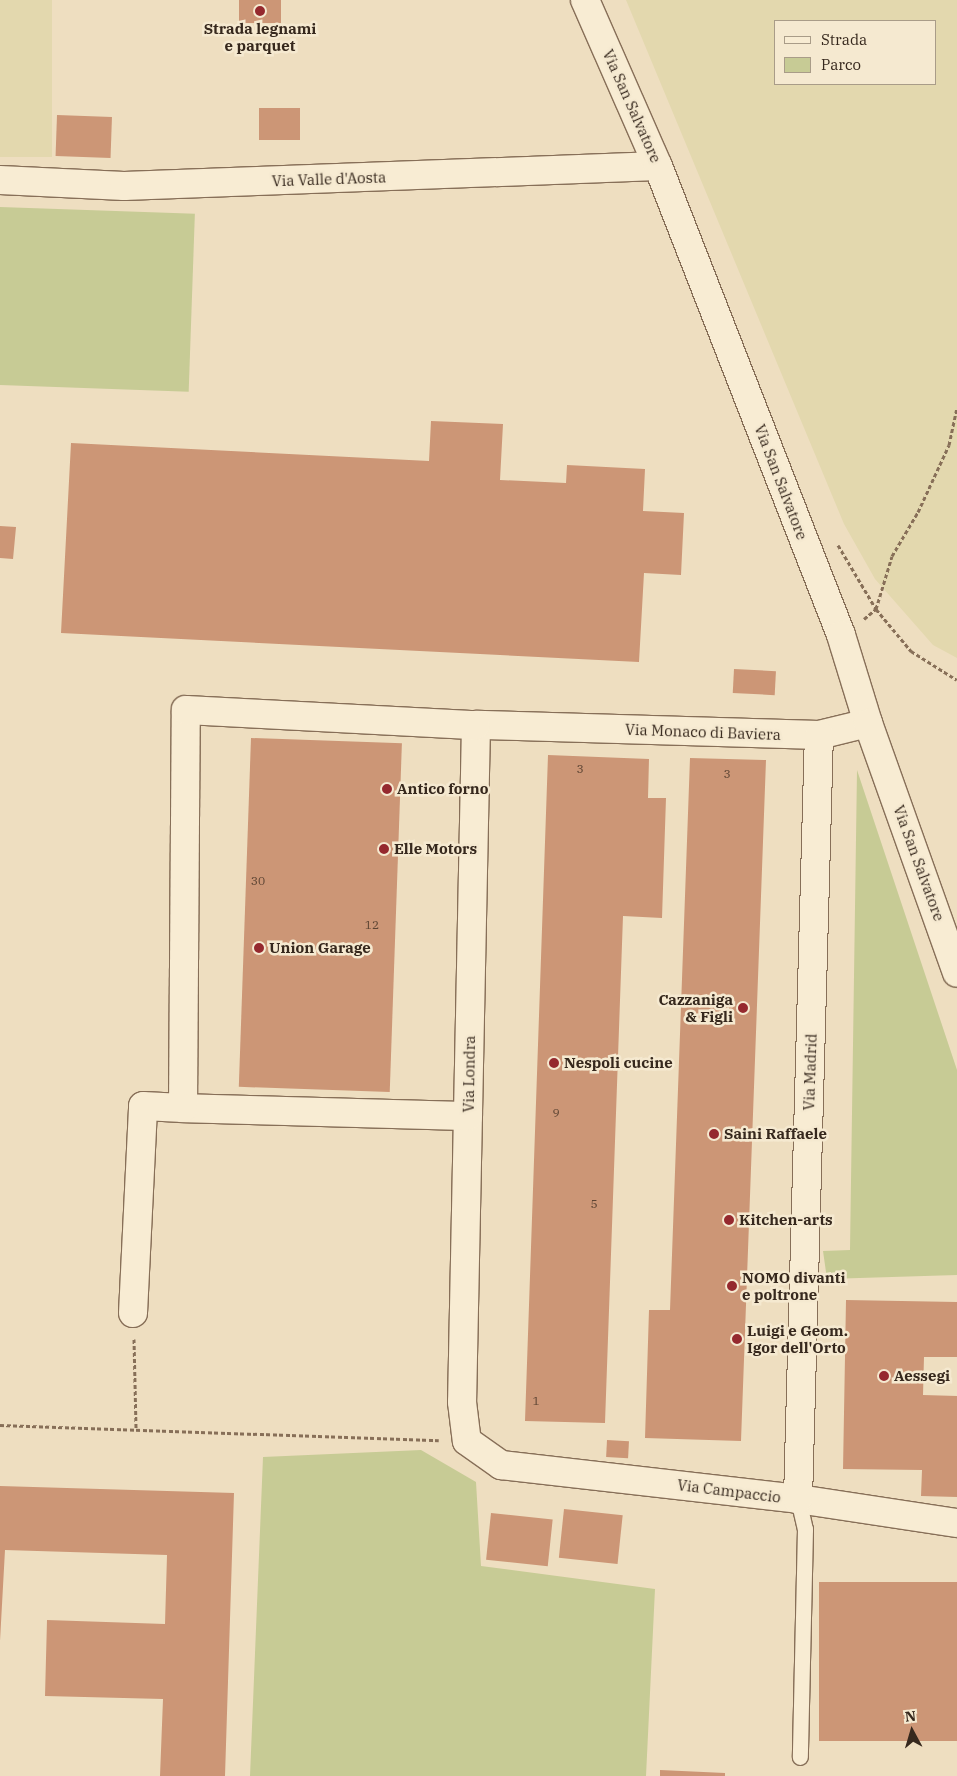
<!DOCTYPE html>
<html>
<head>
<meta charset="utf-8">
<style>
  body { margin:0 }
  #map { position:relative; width:957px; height:1776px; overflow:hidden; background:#eedec0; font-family:"IBM Plex Serif",serif }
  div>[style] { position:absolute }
  .farmland>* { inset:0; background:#e3d8ae; transform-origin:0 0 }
  .green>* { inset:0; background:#c7cb95; transform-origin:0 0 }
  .building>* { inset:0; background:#cc9676; transform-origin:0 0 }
  .path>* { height:3px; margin-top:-1.5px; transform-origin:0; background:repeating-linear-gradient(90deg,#876f58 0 4px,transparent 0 6.5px) }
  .roads { filter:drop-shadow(1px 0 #876f58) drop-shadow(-1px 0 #876f58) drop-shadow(0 1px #876f58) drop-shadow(0 -1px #876f58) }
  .lane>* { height:15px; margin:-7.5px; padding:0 7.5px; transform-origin:7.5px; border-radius:7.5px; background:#f8ecd3 }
  .street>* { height:28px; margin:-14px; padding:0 14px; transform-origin:14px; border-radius:14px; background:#f8ecd3 }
  .secondary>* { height:28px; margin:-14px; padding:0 14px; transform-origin:14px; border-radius:14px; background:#f8ecd3 }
  .dots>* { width:14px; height:14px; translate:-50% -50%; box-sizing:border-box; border:2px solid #f5e9d0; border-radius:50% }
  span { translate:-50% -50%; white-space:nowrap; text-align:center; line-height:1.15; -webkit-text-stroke:5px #f5e9d0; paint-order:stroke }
  .number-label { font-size:12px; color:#5c4433 }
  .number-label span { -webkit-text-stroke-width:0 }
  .poi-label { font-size:15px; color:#36281d; font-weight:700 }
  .left { translate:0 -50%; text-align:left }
  .right { translate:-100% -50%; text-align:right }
  .street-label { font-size:15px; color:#36281d }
  .legend { position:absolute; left:774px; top:20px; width:162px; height:65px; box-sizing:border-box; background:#f5e9d0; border:1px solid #a99c88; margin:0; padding:6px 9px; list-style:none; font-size:15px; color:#36281d }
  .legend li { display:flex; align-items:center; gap:10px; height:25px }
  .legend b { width:25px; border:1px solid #a99c88 }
  .north { position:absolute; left:887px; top:1706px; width:50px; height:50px; -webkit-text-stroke:4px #f5e9d0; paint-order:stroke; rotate:354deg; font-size:14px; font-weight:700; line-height:20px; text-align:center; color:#36281d }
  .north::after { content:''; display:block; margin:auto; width:18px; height:22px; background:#36281d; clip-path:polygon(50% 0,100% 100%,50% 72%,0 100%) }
</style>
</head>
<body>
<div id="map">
  <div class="farmland">
    <div style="left:0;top:0;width:52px;height:157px"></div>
    <div style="clip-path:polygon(evenodd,626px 0,957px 0,957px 658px,933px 645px,875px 579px,844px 524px,626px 0,936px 21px,936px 84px,776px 84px,776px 21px,936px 21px)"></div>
  </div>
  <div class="green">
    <div style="left:0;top:207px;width:195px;height:178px;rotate:2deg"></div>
    <div style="clip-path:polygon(857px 770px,957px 1070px,957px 1275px,827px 1279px,823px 1251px,850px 1250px)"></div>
    <div style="clip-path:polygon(421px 1450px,476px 1482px,481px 1566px,655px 1589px,646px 1776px,250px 1776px,263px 1457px)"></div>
  </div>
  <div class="building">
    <div style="left:239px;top:0;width:42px;height:23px"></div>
    <div style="left:300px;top:108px;width:32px;height:41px;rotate:90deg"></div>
    <div style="left:57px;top:115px;width:55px;height:41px;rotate:2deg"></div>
    <div style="clip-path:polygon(431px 421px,503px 424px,500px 480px,566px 483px,567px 465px,645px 469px,643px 511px,684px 513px,681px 575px,644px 573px,639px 662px,61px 633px,71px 443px,429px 461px)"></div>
    <div style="clip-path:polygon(0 526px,16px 527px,13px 559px,0 558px)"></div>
    <div style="left:734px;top:669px;width:42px;height:24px;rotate:3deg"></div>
    <div style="left:251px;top:738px;width:151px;height:349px;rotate:2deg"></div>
    <div style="clip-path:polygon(548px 755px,649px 759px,648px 798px,666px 798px,662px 918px,623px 916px,605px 1423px,525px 1421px)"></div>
    <div style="clip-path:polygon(690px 758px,766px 760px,741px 1441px,645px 1438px,649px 1310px,670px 1310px)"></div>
    <div style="clip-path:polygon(846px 1300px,957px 1302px,957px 1357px,924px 1357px,923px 1395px,957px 1396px,957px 1497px,921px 1496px,922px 1470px,843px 1469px)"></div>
    <div style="left:607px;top:1440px;width:22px;height:17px;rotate:3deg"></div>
    <div style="clip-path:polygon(0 1486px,234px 1493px,225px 1776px,160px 1776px,163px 1699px,45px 1696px,47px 1620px,165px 1624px,167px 1555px,5px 1550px,0 1641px)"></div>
    <div style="left:564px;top:1509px;width:59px;height:49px;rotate:6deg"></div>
    <div style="left:491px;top:1513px;width:62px;height:47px;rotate:6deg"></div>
    <div style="left:957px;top:1582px;width:159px;height:138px;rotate:90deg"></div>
    <div style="clip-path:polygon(660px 1770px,725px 1773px,725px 1776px,660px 1776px)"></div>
  </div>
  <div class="path">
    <div style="left:838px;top:545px;width:74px;rotate:59.3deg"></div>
    <div style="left:876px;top:609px;width:55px;rotate:50.2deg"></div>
    <div style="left:911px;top:651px;width:54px;rotate:32.2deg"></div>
    <div style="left:864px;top:619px;width:16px;rotate:-40deg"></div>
    <div style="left:876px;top:609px;width:55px;rotate:-73.2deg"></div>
    <div style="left:892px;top:556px;width:51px;rotate:-59.4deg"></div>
    <div style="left:918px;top:512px;width:74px;rotate:-65.2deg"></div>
    <div style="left:949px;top:445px;width:38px;rotate:-78deg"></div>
    <div style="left:134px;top:1339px;width:89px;rotate:88.7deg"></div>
    <div style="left:0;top:1425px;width:439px;rotate:2deg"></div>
  </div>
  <div class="roads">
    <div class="lane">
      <div style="left:798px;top:1499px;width:31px;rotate:77deg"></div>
      <div style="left:805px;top:1529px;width:228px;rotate:91.3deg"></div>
    </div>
    <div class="street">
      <div style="left:0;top:180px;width:124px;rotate:2.8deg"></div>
      <div style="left:124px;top:186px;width:534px;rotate:-2.14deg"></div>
      <div style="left:868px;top:723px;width:50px;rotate:166.2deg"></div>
      <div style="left:819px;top:735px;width:343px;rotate:-178.3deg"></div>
      <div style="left:476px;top:725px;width:677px;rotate:91.18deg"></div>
      <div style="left:462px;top:1402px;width:39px;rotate:83deg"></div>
      <div style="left:467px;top:1441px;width:42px;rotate:35.2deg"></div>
      <div style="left:501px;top:1465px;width:299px;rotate:6.5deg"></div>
      <div style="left:798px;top:1499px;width:161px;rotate:8.6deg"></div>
      <div style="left:468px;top:1116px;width:285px;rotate:-178.4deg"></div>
      <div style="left:183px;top:1108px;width:398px;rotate:-89.6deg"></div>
      <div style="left:186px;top:710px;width:290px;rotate:3deg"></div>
      <div style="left:133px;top:1313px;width:207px;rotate:-87.2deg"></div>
      <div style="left:143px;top:1106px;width:40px;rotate:2.9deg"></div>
      <div style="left:798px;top:1499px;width:764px;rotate:-88.43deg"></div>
    </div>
    <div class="secondary">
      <div style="left:585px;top:0;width:181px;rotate:66.3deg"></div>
      <div style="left:658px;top:166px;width:503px;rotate:68.68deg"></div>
      <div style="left:841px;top:635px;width:92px;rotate:72.9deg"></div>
      <div style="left:868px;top:723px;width:265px;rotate:70.4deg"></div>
    </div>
  </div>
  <div class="dots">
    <div style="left:260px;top:11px;background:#95292e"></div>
    <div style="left:387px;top:789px;background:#95292e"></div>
    <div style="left:384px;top:849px;background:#95292e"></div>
    <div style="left:259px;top:948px;background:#95292e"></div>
    <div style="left:743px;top:1008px;background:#95292e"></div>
    <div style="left:554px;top:1063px;background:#95292e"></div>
    <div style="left:714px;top:1134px;background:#95292e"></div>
    <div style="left:729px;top:1220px;background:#95292e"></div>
    <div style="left:732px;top:1286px;background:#95292e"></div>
    <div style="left:737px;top:1339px;background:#95292e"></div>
    <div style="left:884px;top:1376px;background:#95292e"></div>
  </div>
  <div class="number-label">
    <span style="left:580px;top:769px">3</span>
    <span style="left:727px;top:774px">3</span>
    <span style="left:258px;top:881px">30</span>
    <span style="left:372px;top:925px">12</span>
    <span style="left:556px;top:1113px">9</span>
    <span style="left:594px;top:1204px">5</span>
    <span style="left:536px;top:1401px">1</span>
  </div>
  <div class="poi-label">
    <span style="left:260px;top:37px">Strada legnami<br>e parquet</span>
    <span class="left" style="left:397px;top:789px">Antico forno</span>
    <span class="left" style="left:394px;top:849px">Elle Motors</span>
    <span class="left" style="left:269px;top:948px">Union Garage</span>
    <span class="right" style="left:733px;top:1008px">Cazzaniga<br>&amp; Figli</span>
    <span class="left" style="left:564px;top:1063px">Nespoli cucine</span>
    <span class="left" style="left:724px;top:1134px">Saini Raffaele</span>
    <span class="left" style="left:739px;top:1220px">Kitchen-arts</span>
    <span class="left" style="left:742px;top:1286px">NOMO divanti<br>e poltrone</span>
    <span class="left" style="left:747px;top:1339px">Luigi e Geom.<br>Igor dell'Orto</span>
    <span class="left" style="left:894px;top:1376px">Aessegi</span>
  </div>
  <div class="street-label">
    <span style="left:632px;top:106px;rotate:66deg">Via San Salvatore</span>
    <span style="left:329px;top:179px;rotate:-2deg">Via Valle d'Aosta</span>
    <span style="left:781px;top:482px;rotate:69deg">Via San Salvatore</span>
    <span style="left:703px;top:732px;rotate:2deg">Via Monaco di Baviera</span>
    <span style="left:919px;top:863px;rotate:70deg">Via San Salvatore</span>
    <span style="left:810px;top:1072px;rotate:-88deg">Via Madrid</span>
    <span style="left:469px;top:1074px;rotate:-89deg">Via Londra</span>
    <span style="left:729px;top:1491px;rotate:7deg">Via Campaccio</span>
  </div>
  <ul class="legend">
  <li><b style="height:6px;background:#f8ecd3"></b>Strada</li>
  <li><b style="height:14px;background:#c7cb95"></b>Parco</li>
  </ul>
  <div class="north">N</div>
</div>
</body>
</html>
